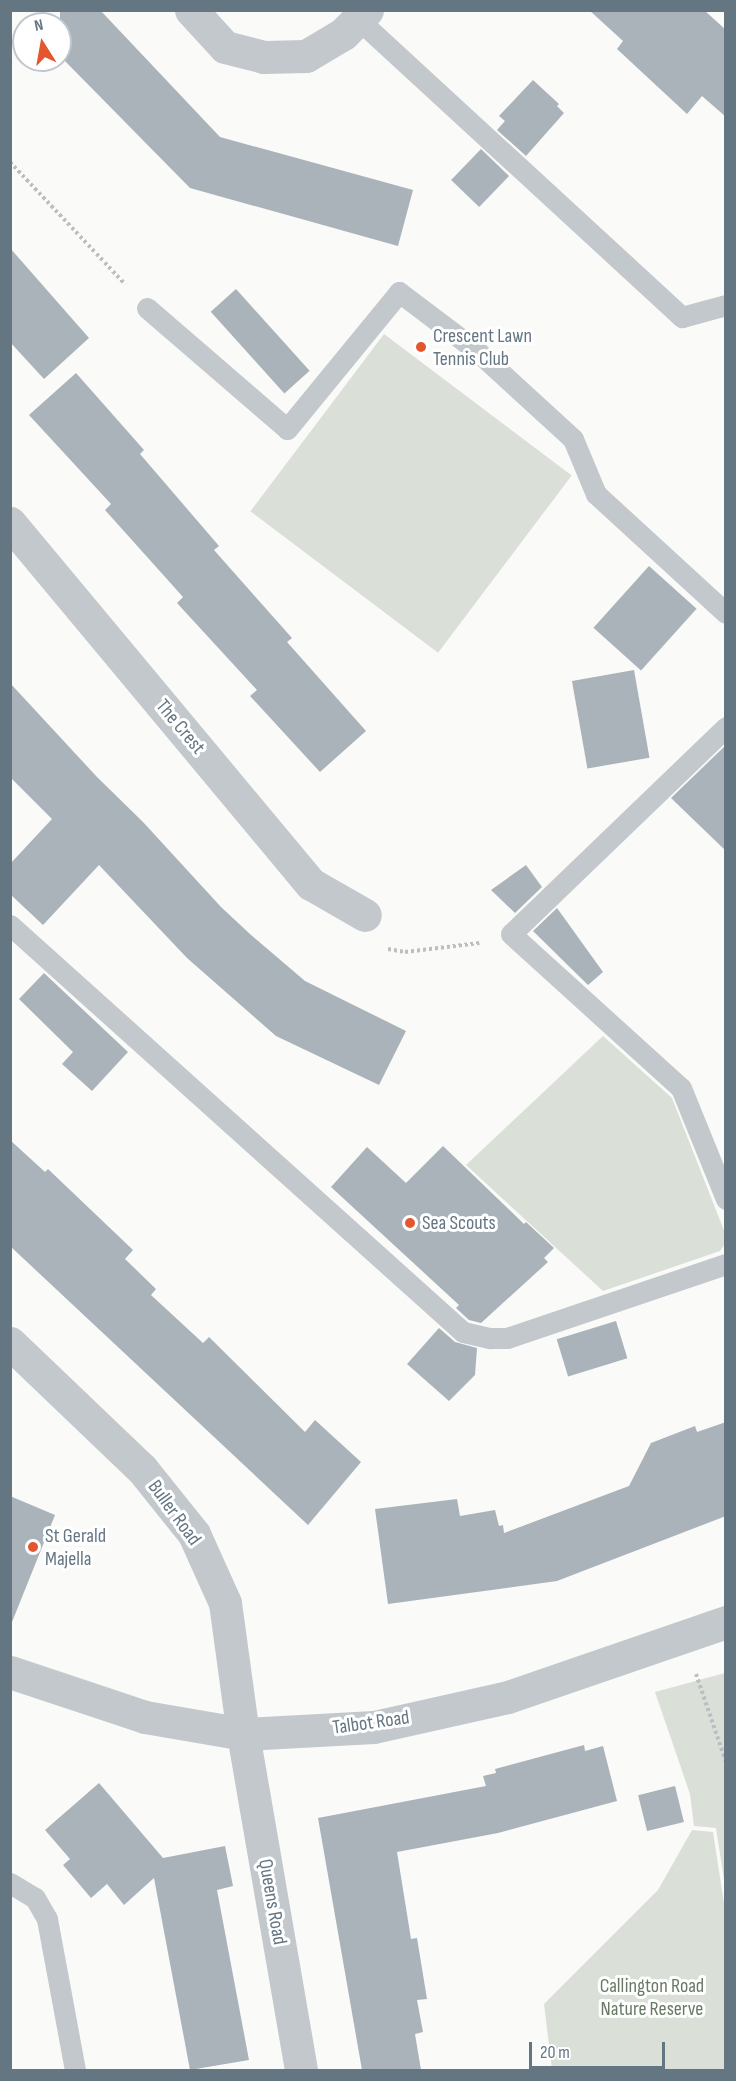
<!DOCTYPE html>
<html>
<head>
<meta charset="utf-8">
<style>
  body { margin:0 }
  #map { position:relative; width:736px; height:2081px; overflow:hidden; background:#fafaf8; font-family:"Sofia Sans Condensed",sans-serif }
  div>[style] { position:absolute }
  .green>* { inset:0; background:#dadfd7; transform-origin:0 0 }
  .building>* { inset:0; background:#aab3b9; transform-origin:0 0 }
  .path>* { height:4px; margin-top:-2px; transform-origin:0; background:repeating-linear-gradient(90deg,#bbbfc2 0 3px,transparent 0 6px) }
  .lane>* { height:21px; margin:-10.5px; padding:0 10.5px; transform-origin:10.5px; border-radius:10.5px; background:#c3c8cc }
  .street>* { height:33px; margin:-16.5px; padding:0 16.5px; transform-origin:16.5px; border-radius:16.5px; background:#c3c8cc }
  .dots>* { width:16px; height:16px; translate:-50% -50%; box-sizing:border-box; border:3px solid #fff; border-radius:50% }
  span { translate:-50% -50%; white-space:nowrap; text-align:center; line-height:1.15; -webkit-text-stroke:6px #fff; paint-order:stroke }
  .poi-label { font-size:20px; color:#657683 }
  .left { translate:0 -50%; text-align:left }
  .street-label { font-size:20px; color:#657683 }
  .park-label { font-size:20px; color:#687a64 }
  .frame { position:absolute; inset:0; border:12px solid #657683; pointer-events:none }
  .north { position:absolute; left:12px; top:12px; width:60px; height:60px; box-sizing:border-box; background:#fff; border:2px solid #c1c8cd; border-radius:50%; rotate:349deg; font-size:16px; font-weight:700; line-height:24px; text-align:center; color:#657683 }
  .north::after { content:''; display:block; margin:auto; width:21px; height:27px; background:#e4572e; clip-path:polygon(50% 0,100% 100%,50% 72%,0 100%) }
  .scale { position:absolute; left:529px; top:2042px; width:136px; height:27px; box-sizing:border-box; border:3px solid #657683; border-top:0; padding-left:8px; font-size:18px; line-height:21px; white-space:nowrap; color:#657683; -webkit-text-stroke:4px #fff; paint-order:stroke }
</style>
</head>
<body>
<div id="map">
  <div class="green">
    <div style="left:384px;top:334px;width:235px;height:222px;rotate:37deg"></div>
    <div style="clip-path:polygon(603px 1036px,672px 1098px,725px 1233px,725px 1244px,720px 1251px,603px 1291px,466px 1165px)"></div>
    <div style="clip-path:polygon(725px 1673px,726px 1673px,725px 1886px,716px 1828px,694px 1826px,690px 1794px,655px 1692px)"></div>
    <div style="clip-path:polygon(692px 1830px,713px 1832px,725px 1910px,725px 2070px,552px 2070px,544px 2004px,658px 1890px)"></div>
  </div>
  <div class="building">
    <div style="clip-path:polygon(60px 10px,100px 10px,220px 137px,413px 190px,398px 246px,190px 188px,60px 56px)"></div>
    <div style="clip-path:polygon(589px 10px,704px 10px,726px 30px,726px 117px,702px 96px,687px 114px,617px 49px,623px 41px)"></div>
    <div style="clip-path:polygon(533px 80px,559px 104px,557px 106px,564px 113px,526px 156px,497px 130px,505px 121px,499px 116px)"></div>
    <div style="left:481px;top:149px;width:39px;height:43px;rotate:44deg"></div>
    <div style="clip-path:polygon(10px 248px,89px 338px,44px 379px,10px 342px)"></div>
    <div style="left:236px;top:289px;width:110px;height:34px;rotate:48deg"></div>
    <div style="clip-path:polygon(76px 373px,144px 450px,140px 454px,219px 546px,214px 550px,292px 638px,287px 642px,366px 731px,320px 772px,250px 696px,257px 690px,177px 603px,183px 597px,105px 510px,111px 504px,29px 415px)"></div>
    <div style="left:649px;top:566px;width:64px;height:83px;rotate:42deg"></div>
    <div style="left:634px;top:670px;width:89px;height:63px;rotate:80deg"></div>
    <div style="clip-path:polygon(10px 683px,97px 777px,143px 822px,221px 907px,250px 934px,305px 981px,406px 1031px,379px 1085px,276px 1036px,187px 958px,99px 865px,43px 925px,10px 894px,10px 864px,52px 819px,10px 777px)"></div>
    <div style="clip-path:polygon(726px 745px,726px 851px,671px 798px)"></div>
    <div style="clip-path:polygon(526px 865px,542px 887px,515px 913px,491px 890px)"></div>
    <div style="clip-path:polygon(557px 908px,603px 972px,588px 985px,533px 931px)"></div>
    <div style="clip-path:polygon(44px 973px,128px 1052px,92px 1091px,62px 1064px,73px 1052px,19px 999px)"></div>
    <div style="clip-path:polygon(10px 1140px,45px 1172px,48px 1169px,133px 1250px,125px 1259px,156px 1289px,151px 1295px,203px 1343px,209px 1337px,305px 1432px,315px 1420px,361px 1462px,308px 1525px,10px 1246px)"></div>
    <div style="clip-path:polygon(443px 1146px,524px 1224px,526px 1222px,554px 1248px,544px 1258px,548px 1262px,481px 1323px,469px 1320px,456px 1308px,459px 1305px,331px 1187px,367px 1147px,406px 1183px)"></div>
    <div style="left:616px;top:1321px;width:39px;height:62px;rotate:73deg"></div>
    <div style="clip-path:polygon(439px 1328px,455px 1342px,477px 1348px,475px 1375px,449px 1401px,407px 1364px)"></div>
    <div style="clip-path:polygon(726px 1422px,726px 1516px,557px 1581px,388px 1604px,375px 1509px,457px 1499px,460px 1516px,495px 1510px,499px 1526px,503px 1525px,504px 1533px,629px 1486px,651px 1443px,695px 1426px,697px 1432px)"></div>
    <div style="clip-path:polygon(10px 1496px,55px 1515px,12px 1622px,10px 1621px)"></div>
    <div style="clip-path:polygon(584px 1745px,585px 1751px,603px 1746px,617px 1801px,498px 1833px,397px 1852px,411px 1939px,417px 1938px,427px 1999px,417px 2000px,423px 2032px,415px 2034px,421px 2070px,362px 2070px,318px 1818px,486px 1786px,483px 1776px,496px 1773px,495px 1769px)"></div>
    <div style="clip-path:polygon(99px 1783px,163px 1858px,225px 1846px,233px 1886px,217px 1890px,249px 2060px,190px 2070px,154px 1878px,124px 1905px,107px 1884px,91px 1898px,63px 1865px,70px 1859px,45px 1830px)"></div>
    <div style="left:675px;top:1786px;width:37px;height:38px;rotate:76deg"></div>
  </div>
  <div class="path">
    <div style="left:10px;top:162px;width:168px;rotate:46.7deg"></div>
    <div style="left:388px;top:949px;width:17px;rotate:10deg"></div>
    <div style="left:405px;top:952px;width:75px;rotate:-6.9deg"></div>
    <div style="left:696px;top:1674px;width:93px;rotate:71.2deg"></div>
  </div>
  <div class="lane">
    <div style="left:359px;top:20px;width:439px;rotate:42.6deg"></div>
    <div style="left:682px;top:317px;width:46px;rotate:-15.3deg"></div>
    <div style="left:147px;top:308px;width:185px;rotate:40.8deg"></div>
    <div style="left:287px;top:429px;width:177px;rotate:-50.7deg"></div>
    <div style="left:399px;top:292px;width:98px;rotate:37.1deg"></div>
    <div style="left:477px;top:351px;width:130px;rotate:42.5deg"></div>
    <div style="left:573px;top:439px;width:60px;rotate:67.3deg"></div>
    <div style="left:596px;top:494px;width:176px;rotate:42.5deg"></div>
    <div style="left:726px;top:727px;width:298px;rotate:136.1deg"></div>
    <div style="left:511px;top:934px;width:229px;rotate:42.2deg"></div>
    <div style="left:681px;top:1088px;width:120px;rotate:67.9deg"></div>
    <div style="left:10px;top:925px;width:609px;rotate:41.94deg"></div>
    <div style="left:463px;top:1332px;width:28px;rotate:13deg"></div>
    <div style="left:490px;top:1338px;width:17px"></div>
    <div style="left:507px;top:1338px;width:231px;rotate:-18.7deg"></div>
    <div style="left:10px;top:1883px;width:29px;rotate:31deg"></div>
    <div style="left:35px;top:1898px;width:24px;rotate:60deg"></div>
    <div style="left:47px;top:1919px;width:154px;rotate:79.5deg"></div>
  </div>
  <div class="street">
    <div style="left:191px;top:10px;width:50px;rotate:47.4deg"></div>
    <div style="left:225px;top:47px;width:40px;rotate:14.4deg"></div>
    <div style="left:264px;top:57px;width:42px;rotate:-1.4deg"></div>
    <div style="left:306px;top:56px;width:43px;rotate:-30.7deg"></div>
    <div style="left:343px;top:34px;width:34px;rotate:-45deg"></div>
    <div style="left:10px;top:523px;width:470px;rotate:50.2deg"></div>
    <div style="left:311px;top:884px;width:62px;rotate:29.9deg"></div>
    <div style="left:10px;top:1343px;width:182px;rotate:43.7deg"></div>
    <div style="left:142px;top:1469px;width:83px;rotate:51.3deg"></div>
    <div style="left:194px;top:1534px;width:76px;rotate:65.8deg"></div>
    <div style="left:225px;top:1603px;width:132px;rotate:82.2deg"></div>
    <div style="left:243px;top:1734px;width:341px;rotate:80.2deg"></div>
    <div style="left:10px;top:1672px;width:142px;rotate:18.4deg"></div>
    <div style="left:145px;top:1717px;width:99px;rotate:9.8deg"></div>
    <div style="left:243px;top:1734px;width:131px;rotate:-3.1deg"></div>
    <div style="left:374px;top:1727px;width:137px;rotate:-12.6deg"></div>
    <div style="left:508px;top:1697px;width:231px;rotate:-19deg"></div>
  </div>
  <div class="dots">
    <div style="left:421px;top:347px;background:#e4572e"></div>
    <div style="left:410px;top:1223px;background:#e4572e"></div>
    <div style="left:33px;top:1547px;background:#e4572e"></div>
  </div>
  <div class="poi-label">
    <span class="left" style="left:433px;top:348px">Crescent Lawn<br>Tennis Club</span>
    <span class="left" style="left:422px;top:1223px">Sea Scouts</span>
    <span class="left" style="left:45px;top:1548px">St Gerald<br>Majella</span>
  </div>
  <div class="street-label">
    <span style="left:180px;top:727px;rotate:50deg">The Crest</span>
    <span style="left:174px;top:1513px;rotate:54deg">Buller Road</span>
    <span style="left:371px;top:1723px;rotate:-8deg">Talbot Road</span>
    <span style="left:272px;top:1902px;rotate:80deg">Queens Road</span>
  </div>
  <div class="park-label">
    <span style="left:652px;top:1998px">Callington Road<br>Nature Reserve</span>
  </div>
  <div class="frame"></div>
  <div class="north">N</div>
  <div class="scale">20 m</div>
</div>
</body>
</html>
